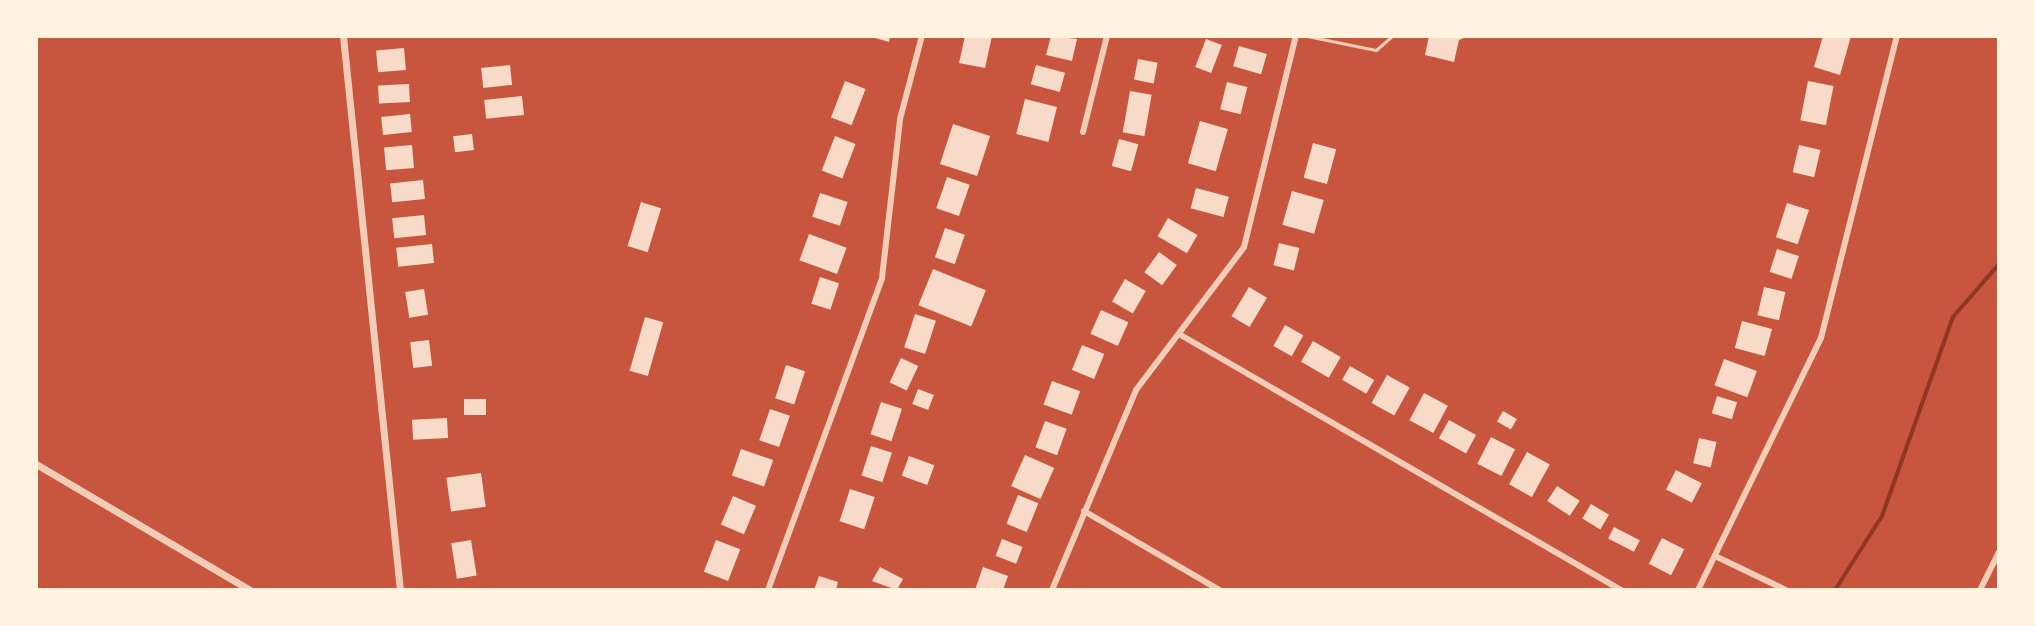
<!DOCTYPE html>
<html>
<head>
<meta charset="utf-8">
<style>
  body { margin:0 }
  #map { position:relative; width:2035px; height:626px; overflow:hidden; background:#c8553d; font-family:Merriweather,serif }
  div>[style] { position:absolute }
  .stream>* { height:4px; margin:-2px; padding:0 2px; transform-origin:2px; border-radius:2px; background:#8f3625 }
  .building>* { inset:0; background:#f7dbc8; transform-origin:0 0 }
  .service>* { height:3px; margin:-1.5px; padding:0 1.5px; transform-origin:1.5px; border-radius:1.5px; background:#f1ccb7 }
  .minor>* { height:6px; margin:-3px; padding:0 3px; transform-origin:3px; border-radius:3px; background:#f1ccb7 }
  .tertiary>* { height:7px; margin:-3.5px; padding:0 3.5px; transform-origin:3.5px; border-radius:3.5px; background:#f1ccb7 }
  span { translate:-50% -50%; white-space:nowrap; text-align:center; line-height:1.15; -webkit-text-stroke:7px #fff3e0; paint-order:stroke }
  .frame { position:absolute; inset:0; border:38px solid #fff3e0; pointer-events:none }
</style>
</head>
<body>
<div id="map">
  <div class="stream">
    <div style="left:1835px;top:590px;width:88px;rotate:-57.6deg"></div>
    <div style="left:1882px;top:516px;width:211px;rotate:-70.4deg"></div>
    <div style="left:1953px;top:317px;width:70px;rotate:-49deg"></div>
  </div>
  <div class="building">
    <div style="clip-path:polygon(868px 36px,890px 36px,889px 42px)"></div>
    <div style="clip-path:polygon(965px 36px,992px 36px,985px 68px,959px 63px)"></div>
    <div style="clip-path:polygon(1051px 36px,1077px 39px,1072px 61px,1046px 55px)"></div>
    <div style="clip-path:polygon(1429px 36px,1469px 36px,1459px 40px,1454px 62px,1425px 55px)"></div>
    <div style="clip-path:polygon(1823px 36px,1851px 36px,1840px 75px,1814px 67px)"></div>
    <div style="left:1206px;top:39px;width:17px;height:30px;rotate:21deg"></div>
    <div style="left:1239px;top:46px;width:29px;height:21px;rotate:16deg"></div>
    <div style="left:404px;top:48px;width:22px;height:28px;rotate:85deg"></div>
    <div style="left:1138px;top:59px;width:20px;height:21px;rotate:11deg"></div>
    <div style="left:510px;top:65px;width:20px;height:29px;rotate:84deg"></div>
    <div style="left:1036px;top:65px;width:30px;height:20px;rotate:15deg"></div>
    <div style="left:845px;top:81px;width:22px;height:39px;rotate:21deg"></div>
    <div style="left:1808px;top:81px;width:26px;height:40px;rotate:11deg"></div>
    <div style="left:1227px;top:82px;width:21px;height:28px;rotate:14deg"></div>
    <div style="left:409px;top:84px;width:18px;height:31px;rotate:87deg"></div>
    <div style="left:1130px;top:91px;width:22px;height:42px;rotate:10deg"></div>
    <div style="left:522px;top:96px;width:19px;height:38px;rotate:84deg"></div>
    <div style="left:1025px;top:99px;width:33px;height:36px;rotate:14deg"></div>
    <div style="left:410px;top:114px;width:18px;height:29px;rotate:84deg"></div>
    <div style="left:1200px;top:121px;width:29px;height:44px;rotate:16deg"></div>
    <div style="left:953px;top:124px;width:39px;height:42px;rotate:18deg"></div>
    <div style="left:472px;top:134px;width:16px;height:19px;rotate:83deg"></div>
    <div style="left:835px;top:136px;width:22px;height:37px;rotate:21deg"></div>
    <div style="left:1119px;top:139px;width:20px;height:28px;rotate:15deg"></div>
    <div style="left:1313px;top:143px;width:24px;height:36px;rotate:15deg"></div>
    <div style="left:412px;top:145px;width:23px;height:28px;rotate:85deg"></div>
    <div style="left:1799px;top:145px;width:22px;height:28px;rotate:13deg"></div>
    <div style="left:947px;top:177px;width:24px;height:33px;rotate:19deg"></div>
    <div style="left:423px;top:180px;width:19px;height:33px;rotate:84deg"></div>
    <div style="left:1196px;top:188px;width:34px;height:21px;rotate:15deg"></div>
    <div style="left:1292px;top:191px;width:33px;height:35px;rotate:16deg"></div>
    <div style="left:820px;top:193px;width:29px;height:25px;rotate:18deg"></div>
    <div style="left:641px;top:202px;width:21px;height:46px;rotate:17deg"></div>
    <div style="left:1787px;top:203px;width:23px;height:36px;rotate:18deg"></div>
    <div style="left:424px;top:215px;width:20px;height:32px;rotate:84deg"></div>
    <div style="left:1168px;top:218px;width:34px;height:21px;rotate:30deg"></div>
    <div style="left:945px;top:228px;width:21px;height:31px;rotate:19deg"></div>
    <div style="left:809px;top:234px;width:40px;height:28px;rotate:20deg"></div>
    <div style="left:1279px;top:243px;width:21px;height:23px;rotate:14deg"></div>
    <div style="left:432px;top:244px;width:19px;height:36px;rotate:84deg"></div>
    <div style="left:1777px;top:249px;width:23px;height:24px;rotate:18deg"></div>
    <div style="left:1159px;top:252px;width:22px;height:25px;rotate:36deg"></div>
    <div style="left:933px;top:269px;width:57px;height:39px;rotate:22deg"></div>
    <div style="left:820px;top:277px;width:20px;height:28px;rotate:18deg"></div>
    <div style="left:1125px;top:279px;width:24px;height:26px;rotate:30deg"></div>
    <div style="left:1249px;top:287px;width:21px;height:34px;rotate:31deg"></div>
    <div style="left:1764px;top:287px;width:22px;height:29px;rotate:13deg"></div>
    <div style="left:424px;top:289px;width:26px;height:19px;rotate:81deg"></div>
    <div style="left:1101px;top:310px;width:30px;height:26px;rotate:24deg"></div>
    <div style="left:915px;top:314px;width:22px;height:35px;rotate:18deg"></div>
    <div style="left:645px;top:317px;width:19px;height:56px;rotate:16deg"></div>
    <div style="left:1742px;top:321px;width:31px;height:28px;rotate:15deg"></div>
    <div style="left:1285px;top:325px;width:21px;height:24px;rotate:29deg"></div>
    <div style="left:429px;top:340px;width:26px;height:19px;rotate:83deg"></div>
    <div style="left:1313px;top:341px;width:32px;height:24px;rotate:30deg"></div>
    <div style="left:1082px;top:345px;width:24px;height:27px;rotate:22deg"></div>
    <div style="left:901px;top:358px;width:19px;height:27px;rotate:25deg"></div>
    <div style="left:1724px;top:359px;width:35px;height:28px;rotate:20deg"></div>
    <div style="left:786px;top:365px;width:20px;height:35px;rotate:18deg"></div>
    <div style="left:1350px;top:366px;width:28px;height:16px;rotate:30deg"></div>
    <div style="left:1387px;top:375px;width:26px;height:32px;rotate:29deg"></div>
    <div style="left:1052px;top:381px;width:30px;height:25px;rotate:20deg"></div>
    <div style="left:918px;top:389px;width:17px;height:16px;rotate:21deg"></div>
    <div style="left:1424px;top:393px;width:27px;height:31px;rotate:28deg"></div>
    <div style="left:1717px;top:396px;width:21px;height:18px;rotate:17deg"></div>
    <div style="left:486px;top:399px;width:16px;height:22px;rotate:90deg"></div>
    <div style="left:881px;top:402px;width:22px;height:34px;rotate:18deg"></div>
    <div style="left:770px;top:409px;width:21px;height:33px;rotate:19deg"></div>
    <div style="left:1503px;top:411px;width:16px;height:12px;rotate:30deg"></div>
    <div style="left:447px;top:418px;width:20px;height:35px;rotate:87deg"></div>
    <div style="left:1449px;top:420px;width:31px;height:21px;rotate:29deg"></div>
    <div style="left:1045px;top:421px;width:23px;height:28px;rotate:20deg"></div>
    <div style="left:1491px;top:437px;width:27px;height:30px;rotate:27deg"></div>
    <div style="left:1699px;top:438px;width:18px;height:26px;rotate:13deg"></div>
    <div style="left:871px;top:446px;width:22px;height:31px;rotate:18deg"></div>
    <div style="left:741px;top:449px;width:34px;height:28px;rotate:19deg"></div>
    <div style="left:1527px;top:452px;width:26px;height:37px;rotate:29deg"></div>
    <div style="left:1025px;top:455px;width:32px;height:34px;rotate:24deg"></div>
    <div style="left:909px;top:456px;width:27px;height:21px;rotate:20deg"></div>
    <div style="left:1676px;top:470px;width:29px;height:22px;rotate:27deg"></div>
    <div style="left:481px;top:473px;width:34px;height:35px;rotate:82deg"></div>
    <div style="left:1557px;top:486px;width:27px;height:18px;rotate:33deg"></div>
    <div style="left:850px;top:489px;width:26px;height:34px;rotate:18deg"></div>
    <div style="left:1018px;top:495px;width:22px;height:31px;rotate:22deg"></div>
    <div style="left:733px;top:496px;width:25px;height:31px;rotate:23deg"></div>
    <div style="left:1591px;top:504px;width:21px;height:17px;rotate:31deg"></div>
    <div style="left:1614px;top:527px;width:29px;height:13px;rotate:27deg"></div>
    <div style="left:1662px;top:538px;width:25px;height:29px;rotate:27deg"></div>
    <div style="left:1002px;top:539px;width:22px;height:18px;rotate:21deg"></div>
    <div style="left:471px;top:540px;width:36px;height:20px;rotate:81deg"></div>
    <div style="left:716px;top:540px;width:26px;height:34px;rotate:21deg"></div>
    <div style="clip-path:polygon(880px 567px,903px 579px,897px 590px,872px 581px)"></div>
    <div style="clip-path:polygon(983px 567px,1008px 576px,1003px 590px,975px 590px)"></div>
    <div style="clip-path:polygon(819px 576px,838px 582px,836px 590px,814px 590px)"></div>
  </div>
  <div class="service">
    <div style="left:1307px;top:36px;width:70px;rotate:11.5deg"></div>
    <div style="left:1376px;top:50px;width:21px;rotate:-41deg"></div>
  </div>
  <div class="minor">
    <div style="left:1083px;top:132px;width:99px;rotate:-76deg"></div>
    <div style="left:1179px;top:334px;width:511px;rotate:30.08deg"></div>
    <div style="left:1084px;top:511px;width:156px;rotate:30.3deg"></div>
    <div style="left:1715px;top:556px;width:79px;rotate:25.6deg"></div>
    <div style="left:768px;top:590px;width:332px;rotate:-69.9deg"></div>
    <div style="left:882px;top:278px;width:160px;rotate:-83.5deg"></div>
    <div style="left:900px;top:119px;width:86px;rotate:-75.2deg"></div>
    <div style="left:1052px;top:590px;width:217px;rotate:-67.2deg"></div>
    <div style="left:1136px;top:390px;width:179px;rotate:-52.9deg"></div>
    <div style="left:1244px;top:247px;width:217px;rotate:-76.2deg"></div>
    <div style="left:1698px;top:590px;width:280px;rotate:-64deg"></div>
    <div style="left:1821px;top:338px;width:311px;rotate:-75.9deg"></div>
    <div style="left:1980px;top:590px;width:42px;rotate:-63.4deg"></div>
  </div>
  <div class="tertiary">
    <div style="left:343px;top:36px;width:557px;rotate:84.13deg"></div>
    <div style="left:36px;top:464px;width:248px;rotate:30.5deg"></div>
  </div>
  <div class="frame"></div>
</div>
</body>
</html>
